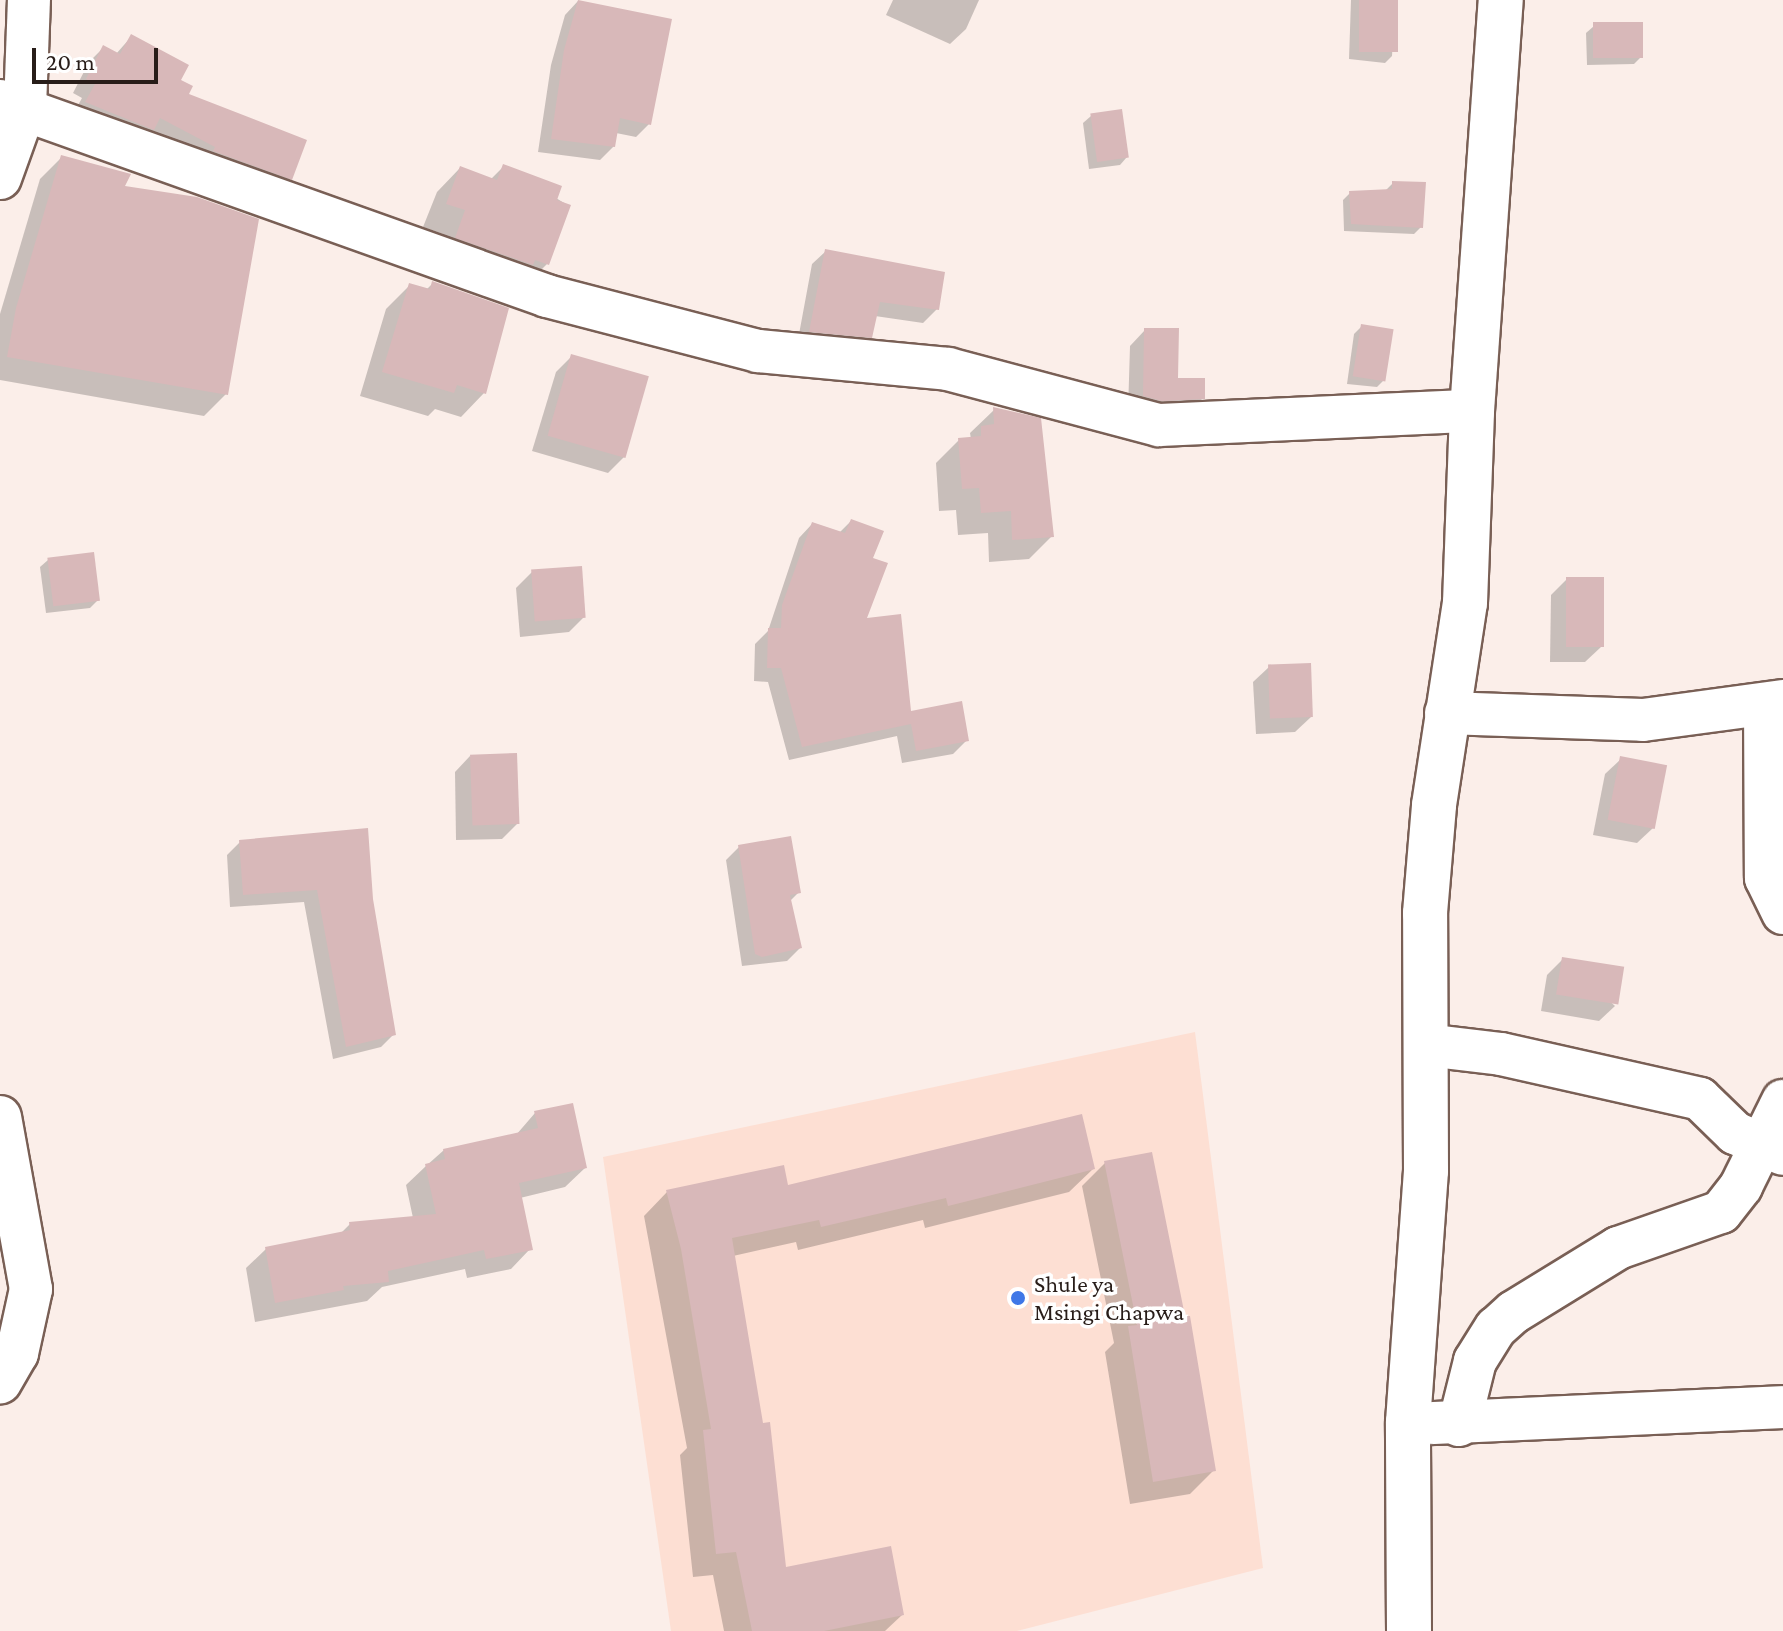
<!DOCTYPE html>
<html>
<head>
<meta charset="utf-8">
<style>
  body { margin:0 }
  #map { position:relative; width:1783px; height:1631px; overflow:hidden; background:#fbeee9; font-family:"Crimson Pro",serif }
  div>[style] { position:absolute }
  .built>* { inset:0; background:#fddfd3 }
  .shadow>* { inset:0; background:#0003 }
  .building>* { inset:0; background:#d8b8b9; transform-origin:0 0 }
  .roads { filter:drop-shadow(2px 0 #795f55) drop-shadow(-2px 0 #795f55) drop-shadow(0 2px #795f55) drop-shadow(0 -2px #795f55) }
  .minor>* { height:42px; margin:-21px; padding:0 21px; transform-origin:21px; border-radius:21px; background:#fff }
  .tertiary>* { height:44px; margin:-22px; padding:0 22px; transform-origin:22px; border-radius:22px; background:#fff }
  .dots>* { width:22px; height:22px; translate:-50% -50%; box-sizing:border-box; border:4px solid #fff; border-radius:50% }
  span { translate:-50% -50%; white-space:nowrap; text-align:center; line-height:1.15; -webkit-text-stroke:7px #fff; paint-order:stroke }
  .poi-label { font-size:24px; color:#281d19 }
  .left { translate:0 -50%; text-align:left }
  .scale { position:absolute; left:32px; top:48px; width:126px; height:36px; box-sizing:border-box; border:4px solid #281d19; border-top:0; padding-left:10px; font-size:24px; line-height:28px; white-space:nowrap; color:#281d19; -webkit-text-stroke:6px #fff; paint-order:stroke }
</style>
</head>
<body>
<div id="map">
  <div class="built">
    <div style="clip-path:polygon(1195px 1032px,1263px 1568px,1017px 1631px,671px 1631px,603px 1157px)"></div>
  </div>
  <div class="shadow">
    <div style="clip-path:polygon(893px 0,979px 0,966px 29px,950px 44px,886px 15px)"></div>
    <div style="clip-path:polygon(1351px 0,1395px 0,1392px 56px,1385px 63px,1349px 59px)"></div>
    <div style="clip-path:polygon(578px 1px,649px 124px,636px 137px,616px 133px,614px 146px,600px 160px,538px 152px,551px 65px,565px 15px)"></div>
    <div style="clip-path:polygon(1594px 26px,1641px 57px,1634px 64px,1587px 65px,1586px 33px)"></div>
    <div style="clip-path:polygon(131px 37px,186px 95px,290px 179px,276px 193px,72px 116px,82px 98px,73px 93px,89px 62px,104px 47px,116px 54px)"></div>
    <div style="clip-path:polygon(1091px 116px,1127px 157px,1120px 165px,1089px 169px,1083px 123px)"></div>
    <div style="clip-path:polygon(62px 157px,122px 188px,226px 394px,204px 416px,0 380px,0 314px,40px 179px)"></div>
    <div style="clip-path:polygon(504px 166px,569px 206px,547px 264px,523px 288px,433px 261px,443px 234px,423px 227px,437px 192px,460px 168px,491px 179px)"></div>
    <div style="clip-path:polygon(1393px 183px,1421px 227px,1414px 234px,1344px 231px,1343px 200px,1350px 193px,1386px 190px)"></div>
    <div style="clip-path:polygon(826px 251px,937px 309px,923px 323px,875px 316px,871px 337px,857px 350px,797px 345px,812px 264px)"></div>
    <div style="clip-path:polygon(433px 283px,484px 393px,461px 417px,435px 409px,428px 416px,360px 396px,386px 309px,410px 285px,426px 290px)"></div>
    <div style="clip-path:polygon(1362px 326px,1384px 380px,1377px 387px,1347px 384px,1354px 334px)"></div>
    <div style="clip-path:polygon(1145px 330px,1176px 380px,1203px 398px,1187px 414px,1128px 411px,1130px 346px)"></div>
    <div style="clip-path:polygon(572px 356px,624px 457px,608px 473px,532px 451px,556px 372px)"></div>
    <div style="clip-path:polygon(994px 410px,1052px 536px,1029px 559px,989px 562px,988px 533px,958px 535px,956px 510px,939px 511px,936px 463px,959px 440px,971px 439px,970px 433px)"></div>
    <div style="clip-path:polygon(851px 521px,871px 559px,864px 621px,909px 713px,967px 740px,953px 754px,902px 763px,897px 736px,789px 760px,768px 682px,754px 681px,755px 644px,768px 631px,799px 538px,812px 524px,839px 533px)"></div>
    <div style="clip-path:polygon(48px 560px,98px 600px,90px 608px,46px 613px,40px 567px)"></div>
    <div style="clip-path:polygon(532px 572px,584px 617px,569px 632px,520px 637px,516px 588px)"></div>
    <div style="clip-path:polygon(1567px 579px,1601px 647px,1585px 662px,1550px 662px,1551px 595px)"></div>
    <div style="clip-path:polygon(1269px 667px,1311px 717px,1295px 732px,1256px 734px,1253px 682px)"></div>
    <div style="clip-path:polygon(470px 756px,517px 824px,502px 839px,456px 840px,455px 772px)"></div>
    <div style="clip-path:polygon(1621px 759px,1653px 828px,1637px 843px,1593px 835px,1605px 774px)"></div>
    <div style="clip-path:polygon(240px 842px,371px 899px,394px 1034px,381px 1047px,333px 1059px,304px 902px,230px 907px,227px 855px)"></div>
    <div style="clip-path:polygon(739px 847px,799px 892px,790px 901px,800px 948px,787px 961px,742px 966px,726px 860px)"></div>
    <div style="clip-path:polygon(1563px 959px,1615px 1006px,1599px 1021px,1541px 1011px,1547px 975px)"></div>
    <div style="clip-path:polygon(535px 1113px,585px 1168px,565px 1187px,520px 1198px,530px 1249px,511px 1269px,467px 1278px,465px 1269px,382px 1287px,367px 1301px,255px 1322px,246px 1268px,266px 1249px,339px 1235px,350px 1224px,413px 1218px,406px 1185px,426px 1166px,444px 1150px,516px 1135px)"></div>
    <div style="clip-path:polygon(1105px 1163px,1213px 1471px,1190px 1494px,1130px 1504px,1105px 1352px,1114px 1343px,1082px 1186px)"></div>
    <div style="clip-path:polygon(1093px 1169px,1069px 1192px,925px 1228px,923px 1220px,798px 1250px,796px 1242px,733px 1256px,784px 1570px,902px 1615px,885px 1631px,724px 1631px,713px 1575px,693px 1577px,680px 1455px,687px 1448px,644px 1216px,667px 1192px)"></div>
  </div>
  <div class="building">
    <div style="clip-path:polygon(578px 0,672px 19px,651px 125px,620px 118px,615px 147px,551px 139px,564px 50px)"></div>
    <div style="left:1359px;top:0;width:39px;height:52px"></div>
    <div style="left:1643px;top:22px;width:36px;height:50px;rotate:90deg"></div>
    <div style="clip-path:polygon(131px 34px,189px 65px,181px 80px,193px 86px,189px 94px,307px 140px,292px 180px,213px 151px,215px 147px,160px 118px,154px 130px,85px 102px,95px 84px,86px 79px,103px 45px,120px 54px)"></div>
    <div style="left:1122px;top:109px;width:49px;height:32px;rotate:82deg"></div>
    <div style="clip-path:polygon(61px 155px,131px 174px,125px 186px,197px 197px,259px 219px,228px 395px,7px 357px,16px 308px)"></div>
    <div style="clip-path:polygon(503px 164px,562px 186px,557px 200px,571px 205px,549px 265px,535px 260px,533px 265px,455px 238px,465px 210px,446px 204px,460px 166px,497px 180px)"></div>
    <div style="clip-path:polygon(1392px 181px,1426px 182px,1423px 228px,1351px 224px,1349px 191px,1392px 189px)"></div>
    <div style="clip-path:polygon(825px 249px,945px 272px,939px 310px,880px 302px,872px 338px,809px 332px)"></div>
    <div style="clip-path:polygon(432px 281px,509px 308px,486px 394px,457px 385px,454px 393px,382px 372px,409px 283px,430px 289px)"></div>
    <div style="left:1361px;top:324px;width:33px;height:53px;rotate:9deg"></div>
    <div style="clip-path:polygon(1144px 328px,1179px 328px,1178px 378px,1205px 378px,1205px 399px,1162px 401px,1143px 396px)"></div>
    <div style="left:571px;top:354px;width:81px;height:85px;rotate:16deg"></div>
    <div style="clip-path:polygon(993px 407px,1041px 418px,1054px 537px,1012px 540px,1011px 511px,981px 513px,979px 488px,962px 489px,958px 438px,981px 436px,981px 426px,994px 424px)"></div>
    <div style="clip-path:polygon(851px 519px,884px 531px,873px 558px,888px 563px,867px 618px,901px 614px,911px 711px,962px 701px,969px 741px,916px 751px,911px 724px,802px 747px,781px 668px,767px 668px,768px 628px,781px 628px,782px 605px,812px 522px,845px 533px)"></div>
    <div style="left:94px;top:552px;width:49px;height:47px;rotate:83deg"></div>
    <div style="left:582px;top:566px;width:52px;height:51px;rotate:86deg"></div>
    <div style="left:1566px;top:577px;width:38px;height:70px"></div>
    <div style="left:1311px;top:663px;width:54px;height:43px;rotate:88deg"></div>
    <div style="left:517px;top:753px;width:71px;height:47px;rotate:88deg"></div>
    <div style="left:1620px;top:756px;width:48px;height:65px;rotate:11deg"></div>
    <div style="clip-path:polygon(368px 828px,373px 899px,396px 1035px,346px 1047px,317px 890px,243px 895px,239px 840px)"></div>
    <div style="clip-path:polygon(791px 836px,801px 893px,790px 895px,802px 948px,762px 957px,755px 954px,738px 845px)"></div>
    <div style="left:1562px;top:957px;width:63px;height:38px;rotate:9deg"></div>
    <div style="clip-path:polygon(573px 1103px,587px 1168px,519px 1183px,533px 1250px,486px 1259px,484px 1250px,388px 1271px,389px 1282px,343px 1286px,344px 1290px,275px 1303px,265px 1247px,350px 1230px,349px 1222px,436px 1214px,425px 1164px,445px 1159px,443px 1149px,538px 1128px,534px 1111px)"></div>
    <div style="clip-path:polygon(1082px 1114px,1095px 1169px,948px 1206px,946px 1198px,821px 1227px,819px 1220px,732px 1238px,763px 1423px,770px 1422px,786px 1567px,891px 1546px,904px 1615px,824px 1631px,752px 1631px,736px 1552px,716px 1554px,703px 1430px,711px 1429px,681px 1249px,666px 1190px,784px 1165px,788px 1185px)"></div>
    <div style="clip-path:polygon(1152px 1152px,1185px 1316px,1190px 1316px,1216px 1471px,1153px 1482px,1128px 1326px,1137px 1325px,1104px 1161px)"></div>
  </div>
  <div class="roads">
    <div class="minor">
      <div style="left:0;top:101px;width:581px;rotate:19.62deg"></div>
      <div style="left:547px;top:296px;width:218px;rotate:14.6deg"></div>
      <div style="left:758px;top:351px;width:191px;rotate:5.4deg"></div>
      <div style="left:948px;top:369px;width:218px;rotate:14.9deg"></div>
      <div style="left:1159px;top:425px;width:313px;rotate:-2.6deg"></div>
      <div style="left:0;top:178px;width:74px;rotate:-70.3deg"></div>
      <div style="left:25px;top:108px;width:108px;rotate:-87.9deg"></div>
      <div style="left:1765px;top:704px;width:174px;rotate:89.7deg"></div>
      <div style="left:1766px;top:878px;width:39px;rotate:64deg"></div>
      <div style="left:1446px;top:713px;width:197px;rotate:2deg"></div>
      <div style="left:1643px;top:720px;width:141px;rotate:-7.7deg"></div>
      <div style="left:1426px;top:1045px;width:76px;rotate:6.8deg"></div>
      <div style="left:1501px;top:1054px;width:204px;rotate:12.7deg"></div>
      <div style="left:1700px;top:1099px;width:49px;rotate:44.2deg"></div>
      <div style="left:1735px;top:1133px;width:52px;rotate:23.6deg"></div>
      <div style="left:0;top:1117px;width:175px;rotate:79.8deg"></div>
      <div style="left:31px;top:1289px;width:66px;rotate:102.3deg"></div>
      <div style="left:17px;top:1353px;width:34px;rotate:120deg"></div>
      <div style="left:1433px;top:1423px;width:350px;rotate:-2.6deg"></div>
      <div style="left:1459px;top:1425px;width:66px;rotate:-76deg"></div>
      <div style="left:1475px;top:1361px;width:39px;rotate:-58deg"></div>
      <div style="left:1496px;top:1328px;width:24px;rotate:-42deg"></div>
      <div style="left:1514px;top:1312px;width:122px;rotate:-31.6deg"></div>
      <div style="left:1618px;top:1248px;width:109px;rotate:-19.3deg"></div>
      <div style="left:1721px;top:1212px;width:33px;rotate:-52deg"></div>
      <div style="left:1741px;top:1186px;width:95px;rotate:-63.7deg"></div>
    </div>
    <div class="tertiary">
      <div style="left:1409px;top:1631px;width:209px;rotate:-90.3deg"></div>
      <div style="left:1408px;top:1422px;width:252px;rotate:-85.9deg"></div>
      <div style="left:1426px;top:1171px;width:258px;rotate:-90.2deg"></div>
      <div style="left:1425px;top:913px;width:108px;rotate:-85.2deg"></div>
      <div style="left:1434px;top:805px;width:204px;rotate:-81.3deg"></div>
      <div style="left:1465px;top:603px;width:192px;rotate:-87.9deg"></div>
      <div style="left:1472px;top:411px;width:412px;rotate:-86deg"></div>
    </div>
  </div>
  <div class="dots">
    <div style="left:1018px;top:1298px;background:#3f77e7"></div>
  </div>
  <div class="poi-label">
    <span class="left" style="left:1034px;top:1298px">Shule ya<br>Msingi Chapwa</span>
  </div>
  <div class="scale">20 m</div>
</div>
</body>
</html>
